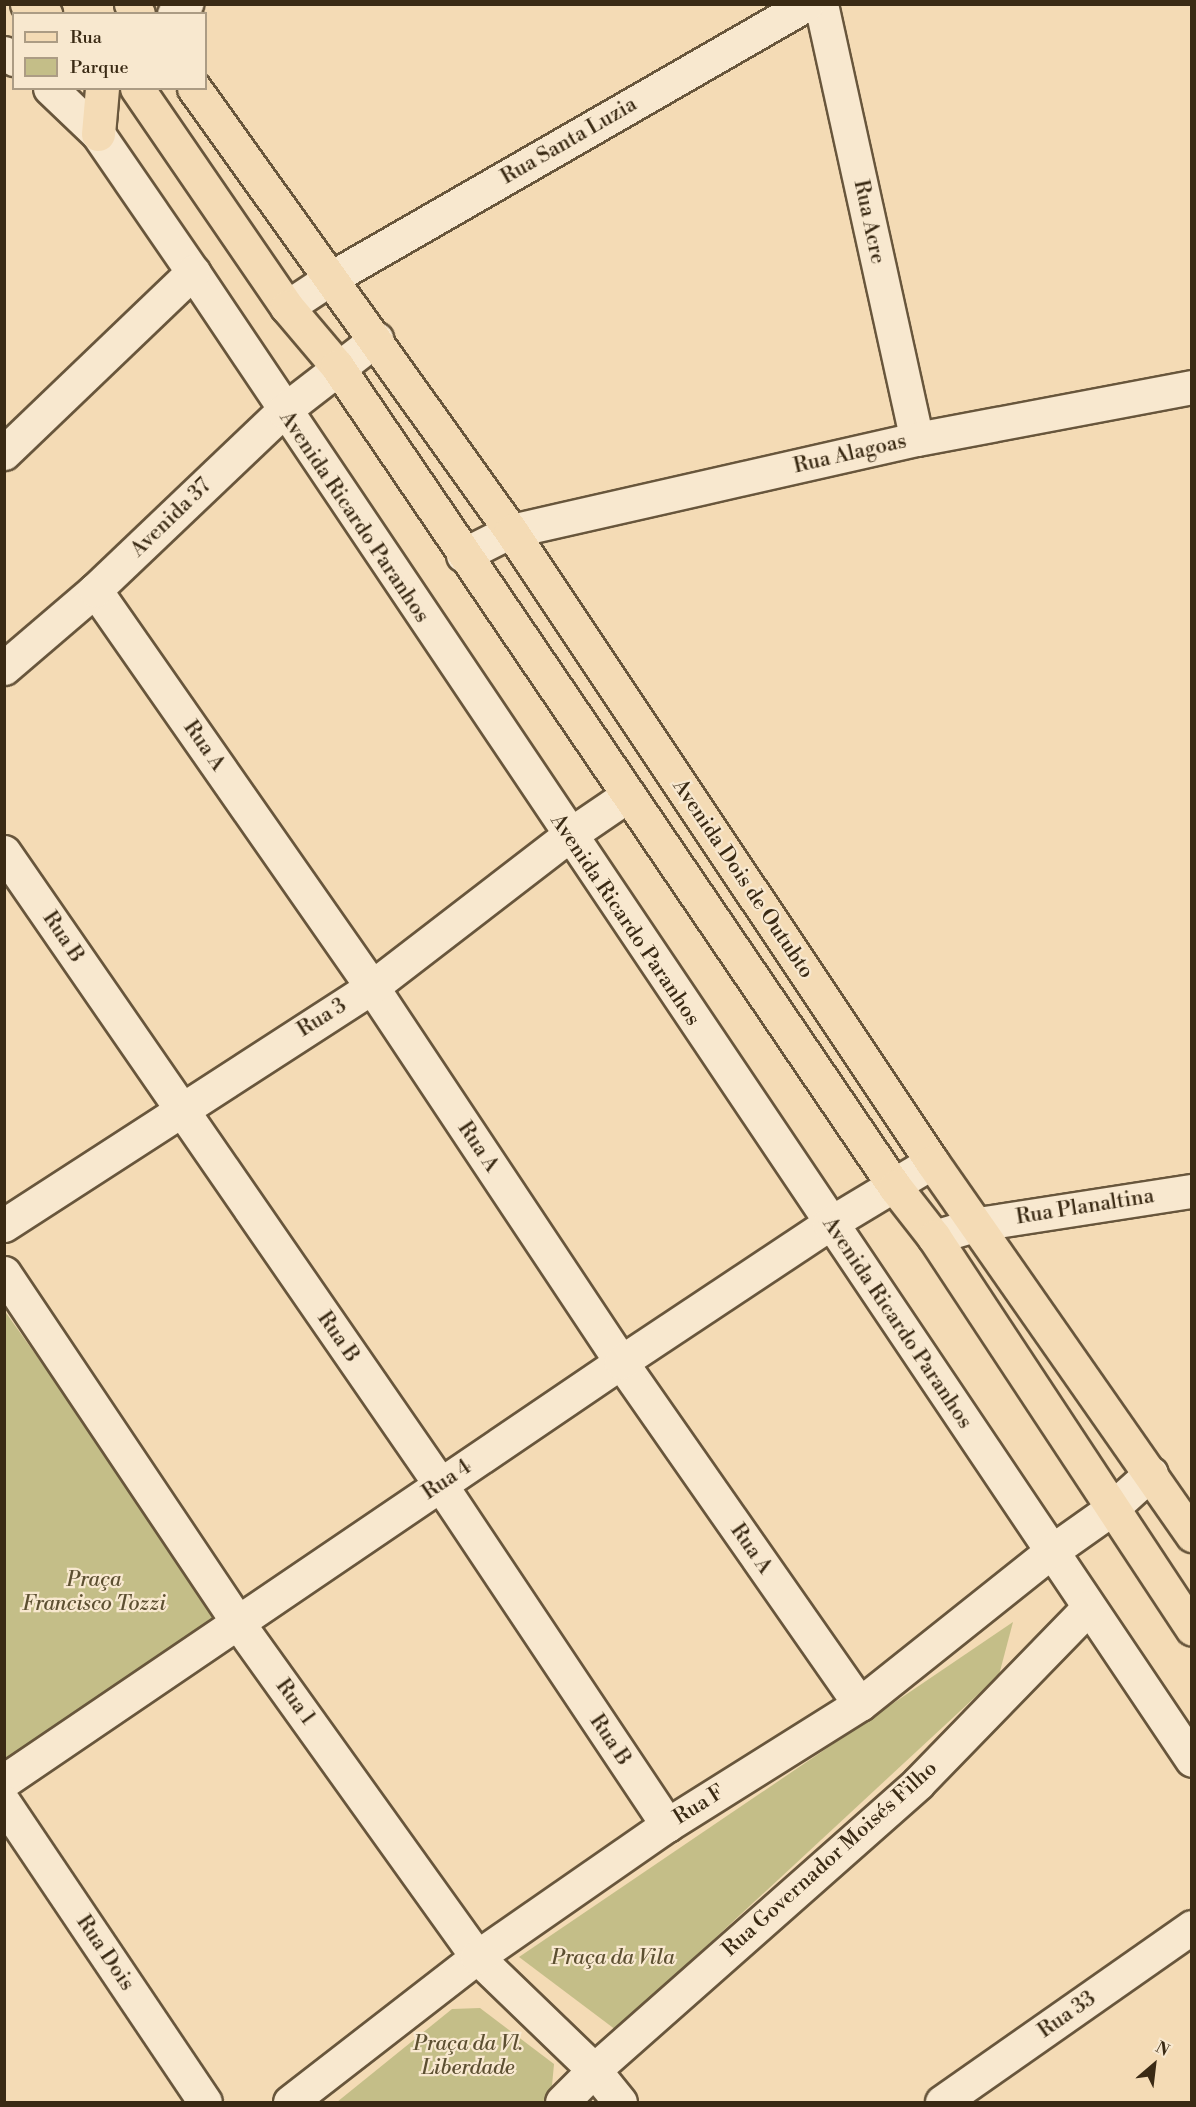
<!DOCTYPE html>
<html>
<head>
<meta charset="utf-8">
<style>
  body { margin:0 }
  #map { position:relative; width:1196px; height:2107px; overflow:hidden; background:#f4dbb5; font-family:"Libre Bodoni",serif }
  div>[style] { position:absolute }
  .green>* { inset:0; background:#c4be88 }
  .roads { filter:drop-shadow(2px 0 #68563c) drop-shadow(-2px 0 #68563c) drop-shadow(0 2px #68563c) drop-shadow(0 -2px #68563c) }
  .minor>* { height:33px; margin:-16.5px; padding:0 16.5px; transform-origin:16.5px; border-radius:16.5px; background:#f8e8cf }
  .major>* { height:33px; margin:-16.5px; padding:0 16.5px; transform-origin:16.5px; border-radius:16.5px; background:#f4dbb5 }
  span { translate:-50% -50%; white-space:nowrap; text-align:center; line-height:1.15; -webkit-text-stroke:4.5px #f8e8cf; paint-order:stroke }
  .street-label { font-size:21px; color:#3a2a14 }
  .park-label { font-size:21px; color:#5c4f31; font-style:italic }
  .frame { position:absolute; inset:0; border:6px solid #3a2a14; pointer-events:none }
  .legend { position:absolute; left:12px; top:12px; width:195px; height:78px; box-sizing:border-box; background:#f8e8cf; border:2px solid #ac9c84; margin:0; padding:8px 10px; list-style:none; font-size:18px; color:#3a2a14 }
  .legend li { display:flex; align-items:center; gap:12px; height:30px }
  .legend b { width:30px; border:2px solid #ac9c84 }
  .north { position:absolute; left:1124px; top:2035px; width:60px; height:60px; -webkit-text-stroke:4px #f8e8cf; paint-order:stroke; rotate:28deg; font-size:16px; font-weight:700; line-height:24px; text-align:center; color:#3a2a14 }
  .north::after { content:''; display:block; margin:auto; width:21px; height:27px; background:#3a2a14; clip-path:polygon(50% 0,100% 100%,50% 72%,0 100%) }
</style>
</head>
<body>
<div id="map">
  <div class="green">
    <div style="clip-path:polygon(4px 1310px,222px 1617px,4px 1769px)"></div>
    <div style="clip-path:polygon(1013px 1622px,999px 1675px,616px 2030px,519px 1957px)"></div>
    <div style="clip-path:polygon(480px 2008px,554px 2064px,551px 2096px,544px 2102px,337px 2102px,452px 2009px)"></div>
  </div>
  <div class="roads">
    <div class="minor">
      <div style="left:821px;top:4px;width:445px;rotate:77.6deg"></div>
      <div style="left:174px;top:14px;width:16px;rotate:-40deg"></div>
      <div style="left:4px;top:53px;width:12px;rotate:31deg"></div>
      <div style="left:50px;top:88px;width:66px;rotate:43.8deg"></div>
      <div style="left:98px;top:134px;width:168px;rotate:55.5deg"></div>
      <div style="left:193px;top:272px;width:1792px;rotate:56.12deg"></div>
      <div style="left:287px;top:307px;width:53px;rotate:-33.4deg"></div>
      <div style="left:331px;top:278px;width:549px;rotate:-29.93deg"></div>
      <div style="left:4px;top:453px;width:262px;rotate:-43.8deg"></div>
      <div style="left:463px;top:555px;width:54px;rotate:-26.6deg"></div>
      <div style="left:511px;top:531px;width:416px;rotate:-12.8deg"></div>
      <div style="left:917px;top:439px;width:280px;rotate:-10.7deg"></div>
      <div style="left:95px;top:590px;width:484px;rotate:55.1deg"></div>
      <div style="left:372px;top:987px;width:450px;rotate:56.4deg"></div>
      <div style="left:621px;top:1362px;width:417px;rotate:55.1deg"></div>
      <div style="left:4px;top:668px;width:120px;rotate:-40.6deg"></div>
      <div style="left:95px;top:590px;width:260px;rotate:-43.6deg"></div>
      <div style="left:283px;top:411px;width:118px;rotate:-37.7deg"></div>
      <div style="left:4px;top:852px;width:768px;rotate:55.4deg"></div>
      <div style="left:440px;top:1484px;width:410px;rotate:56.3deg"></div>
      <div style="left:4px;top:1225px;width:438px;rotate:-32.9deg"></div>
      <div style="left:372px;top:987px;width:247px;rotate:-37.6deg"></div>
      <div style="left:568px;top:836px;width:73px;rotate:-34.3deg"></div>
      <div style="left:934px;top:1237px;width:46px;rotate:-16.5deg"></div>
      <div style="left:978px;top:1224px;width:217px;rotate:-8.8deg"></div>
      <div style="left:4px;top:1273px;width:421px;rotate:56.2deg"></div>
      <div style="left:238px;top:1623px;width:411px;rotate:54.4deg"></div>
      <div style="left:477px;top:1957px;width:163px;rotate:44deg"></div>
      <div style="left:594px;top:2070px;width:41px;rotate:50.9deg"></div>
      <div style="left:4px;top:1781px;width:746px;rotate:-34.18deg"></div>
      <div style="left:621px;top:1362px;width:250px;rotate:-33.6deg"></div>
      <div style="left:829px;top:1224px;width:120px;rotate:-31deg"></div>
      <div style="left:4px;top:1803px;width:360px;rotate:56.1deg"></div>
      <div style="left:290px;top:2102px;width:237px;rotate:-37.8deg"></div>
      <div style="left:477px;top:1957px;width:231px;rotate:-34.8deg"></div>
      <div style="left:667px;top:1825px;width:228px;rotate:-32.1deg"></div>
      <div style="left:860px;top:1704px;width:246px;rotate:-38.6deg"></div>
      <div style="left:1052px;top:1551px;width:71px;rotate:-35.3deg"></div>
      <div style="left:1110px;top:1510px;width:55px;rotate:-42.1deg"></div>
      <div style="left:562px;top:2102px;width:45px;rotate:-45deg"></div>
      <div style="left:594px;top:2070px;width:433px;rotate:-41.5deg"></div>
      <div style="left:918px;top:1783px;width:245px;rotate:-45.8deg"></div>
      <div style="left:942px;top:2102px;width:305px;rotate:-35deg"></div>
    </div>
    <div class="major">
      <div style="left:27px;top:4px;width:21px;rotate:29deg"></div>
      <div style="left:131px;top:4px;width:12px;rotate:55deg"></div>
      <div style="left:137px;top:88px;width:265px;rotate:55.6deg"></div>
      <div style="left:287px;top:307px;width:77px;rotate:49.7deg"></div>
      <div style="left:337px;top:366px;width:993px;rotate:55.8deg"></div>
      <div style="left:895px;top:1187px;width:63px;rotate:52deg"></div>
      <div style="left:934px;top:1237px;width:469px;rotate:56.6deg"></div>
      <div style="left:194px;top:88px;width:545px;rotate:54.41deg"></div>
      <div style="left:511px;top:531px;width:759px;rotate:56.29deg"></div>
      <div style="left:932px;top:1162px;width:455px;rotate:55.1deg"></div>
      <div style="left:98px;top:134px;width:46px;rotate:-85deg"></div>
    </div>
  </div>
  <div class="street-label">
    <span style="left:569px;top:141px;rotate:-30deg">Rua Santa Luzia</span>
    <span style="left:869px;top:222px;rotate:78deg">Rua Acre</span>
    <span style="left:850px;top:454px;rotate:-13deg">Rua Alagoas</span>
    <span style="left:354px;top:517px;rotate:56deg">Avenida Ricardo Paranhos</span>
    <span style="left:171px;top:518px;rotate:-44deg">Avenida 37</span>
    <span style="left:204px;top:746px;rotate:55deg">Rua A</span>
    <span style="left:743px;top:879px;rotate:56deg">Avenida Dois de Outubto</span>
    <span style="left:625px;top:920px;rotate:56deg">Avenida Ricardo Paranhos</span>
    <span style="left:63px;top:937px;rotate:56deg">Rua B</span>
    <span style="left:322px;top:1018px;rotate:-32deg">Rua 3</span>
    <span style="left:478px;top:1147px;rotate:56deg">Rua A</span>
    <span style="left:1085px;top:1207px;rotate:-9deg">Rua Planaltina</span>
    <span style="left:897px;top:1323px;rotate:56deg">Avenida Ricardo Paranhos</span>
    <span style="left:338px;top:1337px;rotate:55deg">Rua B</span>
    <span style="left:447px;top:1480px;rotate:-34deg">Rua 4</span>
    <span style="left:751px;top:1549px;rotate:55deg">Rua A</span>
    <span style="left:295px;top:1702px;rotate:54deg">Rua 1</span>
    <span style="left:610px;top:1740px;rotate:56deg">Rua B</span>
    <span style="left:699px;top:1805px;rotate:-32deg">Rua F</span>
    <span style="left:830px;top:1859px;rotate:-42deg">Rua Governador Moisés Filho</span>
    <span style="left:105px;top:1953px;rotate:56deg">Rua Dois</span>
    <span style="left:1067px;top:2015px;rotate:-35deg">Rua 33</span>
  </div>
  <div class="park-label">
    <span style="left:94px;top:1592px">Praça<br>Francisco Tozzi</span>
    <span style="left:613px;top:1958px">Praça da Vila</span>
    <span style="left:468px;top:2056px">Praça da Vl.<br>Liberdade</span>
  </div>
  <div class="frame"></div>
  <ul class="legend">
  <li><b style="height:8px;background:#f4dbb5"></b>Rua</li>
  <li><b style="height:16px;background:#c4be88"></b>Parque</li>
  </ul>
  <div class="north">N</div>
</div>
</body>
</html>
